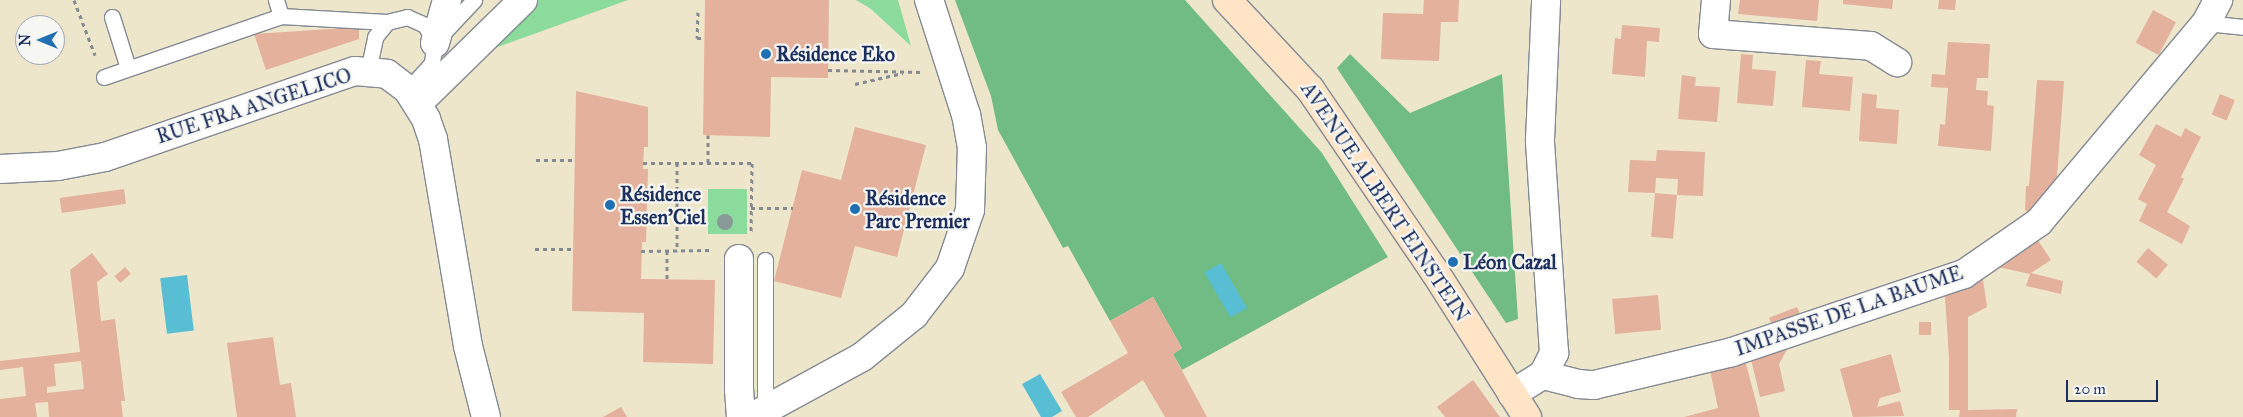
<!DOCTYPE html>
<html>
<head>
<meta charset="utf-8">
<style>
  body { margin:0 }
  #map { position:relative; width:2243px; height:417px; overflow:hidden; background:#ede6cb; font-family:"IM FELL Great Primer",serif }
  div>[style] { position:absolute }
  .green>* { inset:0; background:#8bdc9c; transform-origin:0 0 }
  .forest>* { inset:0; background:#70bc84 }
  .water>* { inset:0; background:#57bed4; transform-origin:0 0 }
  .building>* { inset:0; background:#e4b19d; transform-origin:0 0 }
  .path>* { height:3px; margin-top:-1.5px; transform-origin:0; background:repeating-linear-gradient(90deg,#848a94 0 4px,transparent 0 8px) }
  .roads { filter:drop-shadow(1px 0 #848a94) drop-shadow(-1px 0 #848a94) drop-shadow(0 1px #848a94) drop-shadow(0 -1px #848a94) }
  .lane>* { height:15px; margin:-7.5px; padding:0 7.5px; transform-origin:7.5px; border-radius:7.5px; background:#fff }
  .street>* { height:28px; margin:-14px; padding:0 14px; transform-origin:14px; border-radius:14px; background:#fff }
  .secondary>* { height:28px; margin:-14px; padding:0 14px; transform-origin:14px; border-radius:14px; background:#ffe4c6 }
  .trees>* { width:16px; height:16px; margin:-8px; border-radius:50%; background:#899998 }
  .dots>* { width:14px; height:14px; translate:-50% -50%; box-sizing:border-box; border:2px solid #f6f6f2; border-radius:50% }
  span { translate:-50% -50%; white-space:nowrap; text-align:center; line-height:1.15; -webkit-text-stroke:4.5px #f6f6f2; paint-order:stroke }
  .poi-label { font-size:20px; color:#1b2f5e; font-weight:700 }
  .left { translate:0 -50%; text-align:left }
  .street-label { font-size:20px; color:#1b2f5e }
  .north { position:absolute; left:15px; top:15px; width:50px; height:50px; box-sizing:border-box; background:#f6f6f2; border:1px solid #9ea6b7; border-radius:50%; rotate:270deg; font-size:14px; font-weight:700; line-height:20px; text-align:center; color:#1b2f5e }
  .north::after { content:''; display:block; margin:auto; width:18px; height:22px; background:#1f6fb2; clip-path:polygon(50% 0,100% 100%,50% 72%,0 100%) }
  .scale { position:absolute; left:2066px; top:380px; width:92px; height:22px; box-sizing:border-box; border:2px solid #1b2f5e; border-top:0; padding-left:6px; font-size:15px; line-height:18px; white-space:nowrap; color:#1b2f5e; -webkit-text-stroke:4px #f6f6f2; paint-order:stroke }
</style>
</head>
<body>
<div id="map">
  <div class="green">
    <div style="clip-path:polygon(512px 0,628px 0,484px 52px)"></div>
    <div style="clip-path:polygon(856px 0,898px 0,911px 46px,871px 9px)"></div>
    <div style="left:708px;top:189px;width:39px;height:45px"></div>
  </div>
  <div class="forest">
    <div style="clip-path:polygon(955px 0,1185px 0,1322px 153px,1388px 257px,1182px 370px,1173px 354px,1182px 348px,1153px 297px,1110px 321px,1068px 246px,1063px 248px,998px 130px,991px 96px)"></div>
    <div style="clip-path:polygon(1350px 54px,1410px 113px,1502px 74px,1518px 319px,1506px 323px,1337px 68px)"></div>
  </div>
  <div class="water">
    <div style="left:1221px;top:263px;width:52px;height:19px;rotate:60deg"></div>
    <div style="left:187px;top:275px;width:56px;height:27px;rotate:83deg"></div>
    <div style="clip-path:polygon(1040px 374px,1062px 411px,1052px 417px,1041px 417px,1022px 384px)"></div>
  </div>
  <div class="building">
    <div style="clip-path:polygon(705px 0,829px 0,828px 78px,771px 77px,770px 137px,703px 135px)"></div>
    <div style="clip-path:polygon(1424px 0,1459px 0,1458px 22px,1441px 22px,1439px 61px,1381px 59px,1383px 13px,1423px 14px)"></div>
    <div style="clip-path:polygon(1740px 0,1819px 0,1817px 21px,1738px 14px)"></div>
    <div style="clip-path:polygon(1843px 0,1893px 0,1892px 9px,1843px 4px)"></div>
    <div style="clip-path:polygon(1939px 0,1956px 0,1955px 10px,1938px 9px)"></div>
    <div style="left:2153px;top:10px;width:26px;height:37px;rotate:28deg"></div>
    <div style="clip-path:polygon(1622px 25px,1660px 28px,1659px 42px,1647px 41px,1645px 77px,1612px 74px,1615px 38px,1621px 39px)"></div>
    <div style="clip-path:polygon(359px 27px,359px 39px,266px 70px,254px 34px)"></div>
    <div style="clip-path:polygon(1948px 42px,1990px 44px,1988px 78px,1977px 78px,1976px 90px,1988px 91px,1987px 105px,1994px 106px,1991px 151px,1938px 146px,1940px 124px,1945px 125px,1948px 88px,1931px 87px,1932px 74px,1945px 75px)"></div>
    <div style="clip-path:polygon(1741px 54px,1753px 55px,1752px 69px,1776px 71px,1773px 106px,1737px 103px)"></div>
    <div style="clip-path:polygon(1806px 60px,1821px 61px,1819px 74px,1853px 77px,1850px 111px,1802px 107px)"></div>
    <div style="clip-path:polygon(1682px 75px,1696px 77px,1695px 86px,1720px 87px,1717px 122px,1678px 119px)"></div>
    <div style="clip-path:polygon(2037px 80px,2064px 81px,2056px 190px,2032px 214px,2025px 210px,2026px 186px,2029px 186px)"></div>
    <div style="clip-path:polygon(576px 91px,648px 107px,648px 147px,644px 147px,643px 169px,648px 169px,646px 242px,642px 242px,641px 279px,715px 280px,713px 364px,643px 362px,644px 313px,572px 311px)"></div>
    <div style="clip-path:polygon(1862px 93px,1877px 95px,1876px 108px,1899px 110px,1897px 144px,1859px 141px)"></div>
    <div style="left:2220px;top:94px;width:16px;height:22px;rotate:22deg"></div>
    <div style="clip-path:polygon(2156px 124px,2181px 137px,2185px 128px,2201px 137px,2181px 177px,2184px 179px,2167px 212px,2190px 226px,2182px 244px,2139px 221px,2147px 204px,2138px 199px,2156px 165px,2139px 155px)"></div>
    <div style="clip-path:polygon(855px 127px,926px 145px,897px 257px,855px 246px,841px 298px,774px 281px,802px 170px,841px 180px)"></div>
    <div style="clip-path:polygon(1657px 150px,1705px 152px,1703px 196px,1677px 195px,1678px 179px,1656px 178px,1655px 193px,1628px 192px,1630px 160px,1656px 161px)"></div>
    <div style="left:124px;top:189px;width:15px;height:65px;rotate:82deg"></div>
    <div style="left:1655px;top:193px;width:22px;height:44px;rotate:5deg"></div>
    <div style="clip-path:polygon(2035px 236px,2051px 260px,2031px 273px,2063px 281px,2061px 294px,2026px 286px,2030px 274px,1993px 266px)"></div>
    <div style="left:2148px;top:248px;width:26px;height:18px;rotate:40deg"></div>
    <div style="clip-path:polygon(evenodd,92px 253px,108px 274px,97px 282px,101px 321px,115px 319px,125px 401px,121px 401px,123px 417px,49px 417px,48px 402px,35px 403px,37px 417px,0 417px,0 399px,26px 396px,23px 367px,0 370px,0 361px,80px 352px,70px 270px,92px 253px,81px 361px,84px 389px,47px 393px,47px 387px,56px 386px,54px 364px,81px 361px)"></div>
    <div style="left:125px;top:267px;width:9px;height:14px;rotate:49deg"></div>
    <div style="clip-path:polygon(1982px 273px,1987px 307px,1968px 317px,1968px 410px,2017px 409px,2016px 417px,1959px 417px,1960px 410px,1949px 410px,1949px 358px,1945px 297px)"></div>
    <div style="left:1658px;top:295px;width:35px;height:46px;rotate:85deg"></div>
    <div style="clip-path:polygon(1153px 297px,1182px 348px,1173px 354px,1207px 417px,1165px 417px,1143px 380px,1088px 417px,1076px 417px,1061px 392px,1128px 353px,1110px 321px)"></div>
    <div style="left:1797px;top:307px;width:14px;height:30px;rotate:69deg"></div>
    <div style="left:1919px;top:322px;width:12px;height:13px"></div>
    <div style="clip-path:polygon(273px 337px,280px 385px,291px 383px,296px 417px,237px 417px,227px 343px)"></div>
    <div style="clip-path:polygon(1789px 346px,1779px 364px,1785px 391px,1760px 397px,1751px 359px)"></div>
    <div style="clip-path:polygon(1891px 354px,1901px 392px,1880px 398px,1877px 407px,1900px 401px,1904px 416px,1853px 417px,1840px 369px)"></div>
    <div style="clip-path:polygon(1745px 360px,1760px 417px,1684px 417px,1718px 408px,1710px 370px)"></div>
    <div style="clip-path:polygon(1473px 380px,1500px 417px,1445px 417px,1437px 407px)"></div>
    <div style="clip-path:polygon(621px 407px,627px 417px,603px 417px)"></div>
  </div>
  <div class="path">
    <div style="left:74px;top:0;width:59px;rotate:69.1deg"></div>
    <div style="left:698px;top:12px;width:26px;rotate:92deg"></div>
    <div style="left:697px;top:38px;width:8px"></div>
    <div style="left:828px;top:70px;width:94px;rotate:1.2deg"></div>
    <div style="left:855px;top:84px;width:49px;rotate:-12.9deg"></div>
    <div style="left:708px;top:135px;width:27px;rotate:90deg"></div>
    <div style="left:536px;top:160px;width:39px"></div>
    <div style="left:643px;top:163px;width:109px"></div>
    <div style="left:752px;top:163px;width:71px;rotate:90.8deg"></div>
    <div style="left:677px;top:163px;width:88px;rotate:90deg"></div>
    <div style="left:751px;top:208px;width:42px"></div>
    <div style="left:535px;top:249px;width:38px"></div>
    <div style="left:641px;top:251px;width:69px;rotate:-0.8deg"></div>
    <div style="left:667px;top:251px;width:28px;rotate:90deg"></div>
  </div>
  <div class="roads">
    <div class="lane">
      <div style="left:276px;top:0;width:17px;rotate:73deg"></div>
      <div style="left:112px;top:17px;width:53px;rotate:72.6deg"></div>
      <div style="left:2206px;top:23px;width:37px;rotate:6deg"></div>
      <div style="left:442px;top:34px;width:47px;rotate:-46.7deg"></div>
      <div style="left:368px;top:71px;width:35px;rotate:-78deg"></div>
      <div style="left:375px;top:37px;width:19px;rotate:-51deg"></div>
      <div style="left:387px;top:22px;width:21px;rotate:-14deg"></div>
      <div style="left:407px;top:17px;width:20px;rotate:24deg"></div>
      <div style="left:425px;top:25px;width:21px;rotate:61deg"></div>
      <div style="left:435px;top:43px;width:20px;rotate:99deg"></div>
      <div style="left:432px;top:63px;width:36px;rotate:132deg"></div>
      <div style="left:104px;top:77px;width:187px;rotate:-19deg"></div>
      <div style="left:281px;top:16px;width:106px;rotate:3.2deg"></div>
      <div style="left:765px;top:410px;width:150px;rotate:-90deg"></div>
    </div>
    <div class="street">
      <div style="left:1716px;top:0;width:34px;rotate:95deg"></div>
      <div style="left:1713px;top:34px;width:158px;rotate:4.3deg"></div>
      <div style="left:1871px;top:46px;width:31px;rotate:32deg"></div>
      <div style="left:435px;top:43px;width:45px;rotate:-74.4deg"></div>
      <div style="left:418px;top:103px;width:147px;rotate:-44.4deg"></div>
      <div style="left:0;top:169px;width:58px;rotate:-3deg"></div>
      <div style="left:58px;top:166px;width:48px;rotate:-10.8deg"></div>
      <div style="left:105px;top:157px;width:264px;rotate:-19deg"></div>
      <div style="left:355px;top:71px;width:32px;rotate:5deg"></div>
      <div style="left:387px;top:74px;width:26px;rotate:37deg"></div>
      <div style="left:408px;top:90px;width:34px;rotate:58deg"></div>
      <div style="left:426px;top:119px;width:21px;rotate:71deg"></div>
      <div style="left:433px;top:139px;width:210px;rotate:80.4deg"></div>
      <div style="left:468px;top:346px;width:73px;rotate:75.8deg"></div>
      <div style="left:739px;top:259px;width:130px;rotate:90deg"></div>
      <div style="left:739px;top:389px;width:28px;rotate:86deg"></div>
      <div style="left:1543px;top:375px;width:36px;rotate:14deg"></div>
      <div style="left:1578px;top:384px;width:16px;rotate:4deg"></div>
      <div style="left:1594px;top:385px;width:142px;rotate:-13.4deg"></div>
      <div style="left:1732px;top:352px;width:245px;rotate:-18.6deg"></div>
      <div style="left:1964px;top:274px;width:91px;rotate:-34.7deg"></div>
      <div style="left:2039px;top:222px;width:260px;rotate:-50deg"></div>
      <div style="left:2206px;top:23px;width:26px;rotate:-62deg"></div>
      <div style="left:1512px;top:394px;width:36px;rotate:-32deg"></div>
      <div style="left:1543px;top:375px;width:25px;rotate:-63deg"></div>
      <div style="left:1554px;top:353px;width:213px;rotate:-93.8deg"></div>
      <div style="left:1540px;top:140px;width:140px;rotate:-87.5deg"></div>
      <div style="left:752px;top:417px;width:125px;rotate:-28.6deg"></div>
      <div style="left:862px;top:357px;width:67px;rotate:-38.9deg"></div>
      <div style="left:914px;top:315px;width:59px;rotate:-52.5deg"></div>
      <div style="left:950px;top:268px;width:61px;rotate:-71deg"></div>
      <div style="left:970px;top:210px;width:62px;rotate:-88.2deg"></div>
      <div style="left:972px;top:148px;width:34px;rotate:-100deg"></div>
      <div style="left:966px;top:115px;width:121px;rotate:-107.8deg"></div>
    </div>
    <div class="secondary">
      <div style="left:1227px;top:0;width:122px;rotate:47deg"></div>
      <div style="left:1310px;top:89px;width:222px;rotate:55.7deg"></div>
      <div style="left:1435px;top:272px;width:172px;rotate:57.6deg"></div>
    </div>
  </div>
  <div class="trees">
    <div style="left:725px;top:222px"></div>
  </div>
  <div class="dots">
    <div style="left:766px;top:54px;background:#1f6fb2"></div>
    <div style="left:610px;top:205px;background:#1f6fb2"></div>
    <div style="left:855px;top:209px;background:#1f6fb2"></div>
    <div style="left:1453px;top:262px;background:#1f6fb2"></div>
  </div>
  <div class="poi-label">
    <span class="left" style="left:776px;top:54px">Résidence Eko</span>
    <span class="left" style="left:620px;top:206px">Résidence<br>Essen'Ciel</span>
    <span class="left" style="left:865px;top:210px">Résidence<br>Parc Premier</span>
    <span class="left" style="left:1463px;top:262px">Léon Cazal</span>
  </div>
  <div class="street-label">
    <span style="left:254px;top:106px;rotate:-18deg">RUE FRA ANGELICO</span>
    <span style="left:1385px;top:202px;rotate:56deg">AVENUE ALBERT EINSTEIN</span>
    <span style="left:1849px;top:311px;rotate:-19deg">IMPASSE DE LA BAUME</span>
  </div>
  <div class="north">N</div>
  <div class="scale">20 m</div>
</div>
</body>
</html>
